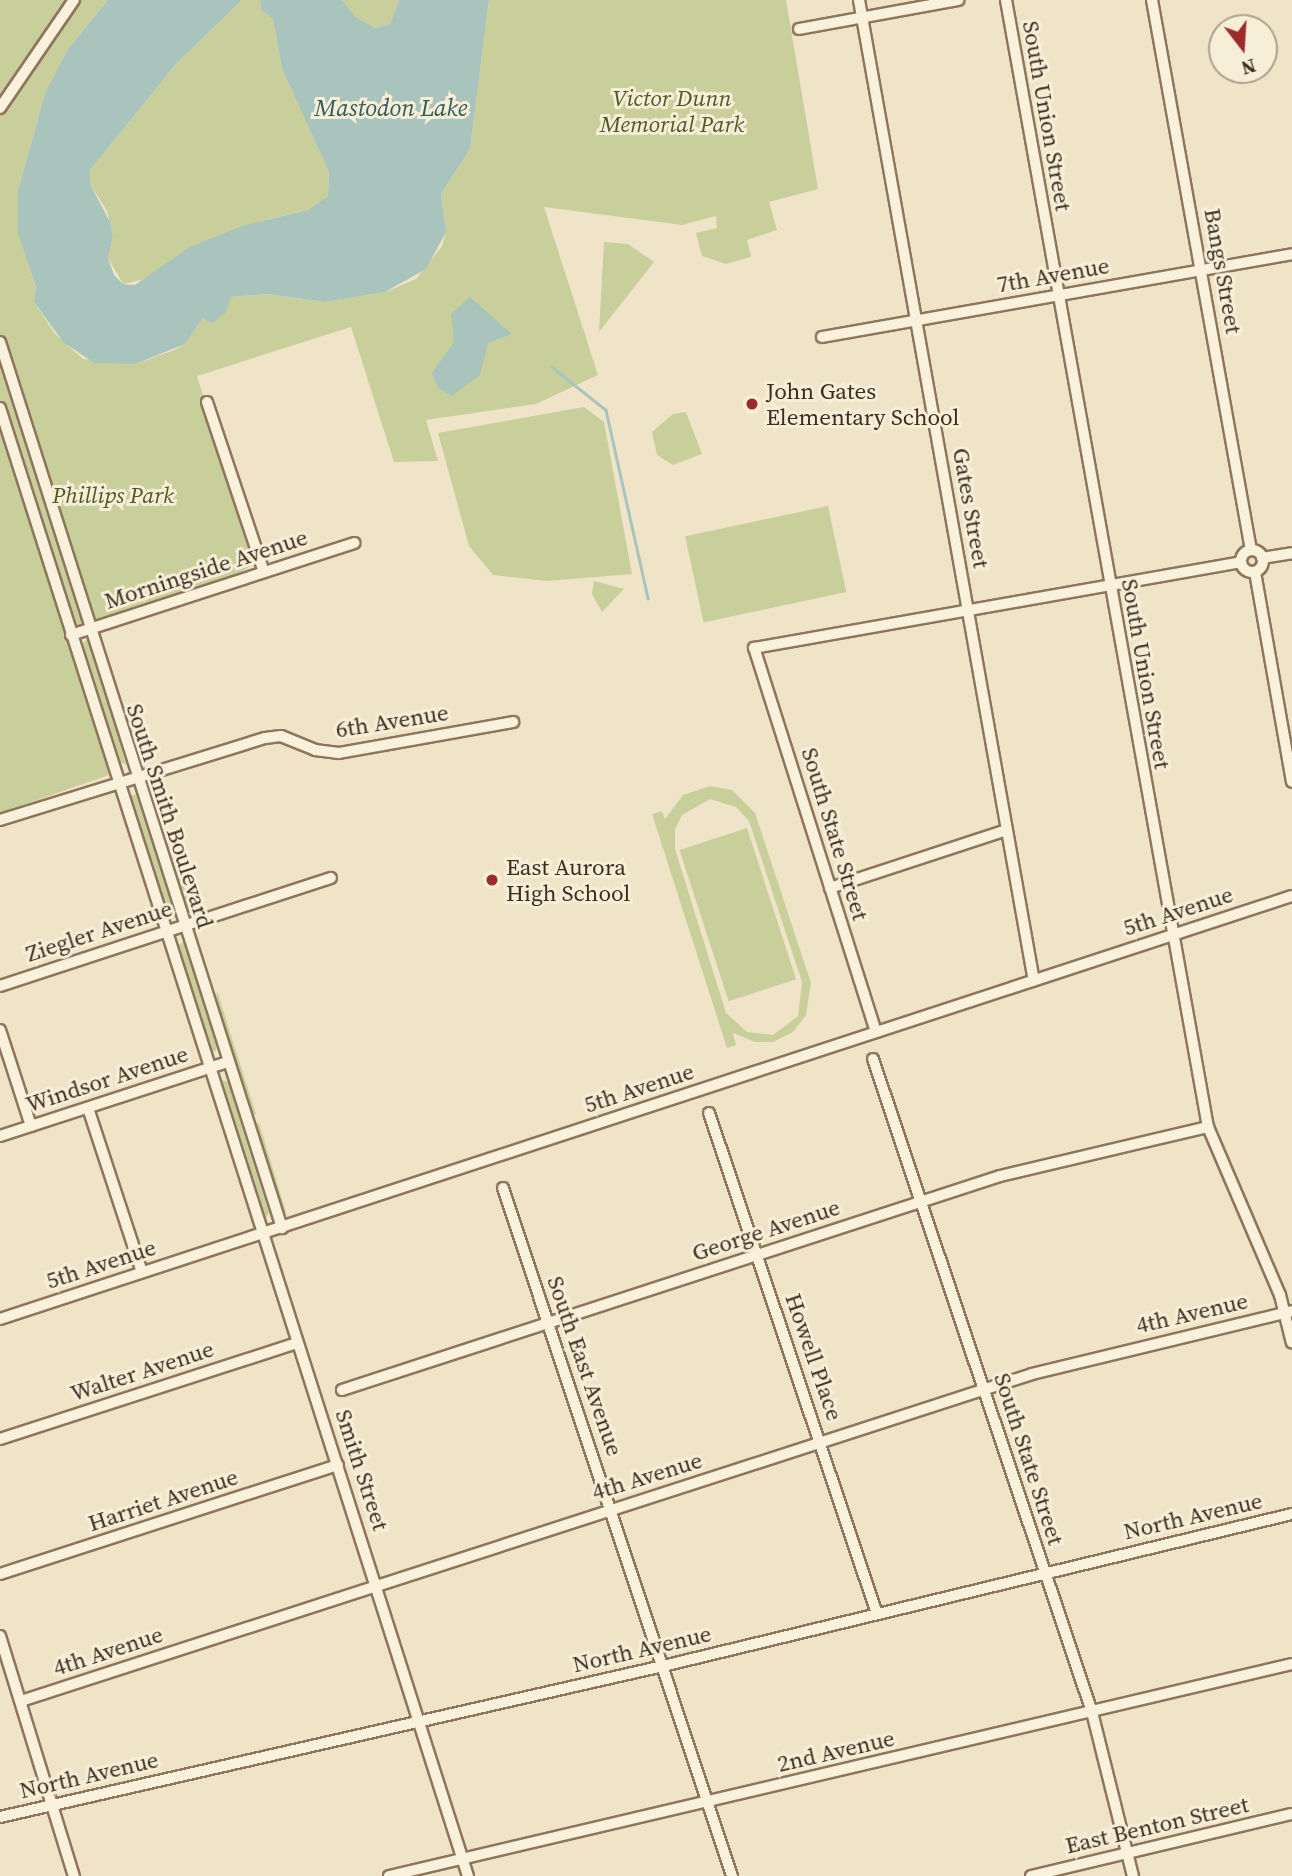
<!DOCTYPE html>
<html>
<head>
<meta charset="utf-8">
<style>
  body { margin:0 }
  #map { position:relative; width:1292px; height:1876px; overflow:hidden; background:#f0e4c8; font-family:"Source Serif 4",serif }
  div>[style] { position:absolute }
  .green>* { inset:0; background:#c9cf9b; transform-origin:0 0 }
  .water>* { inset:0; background:#a9c4bc }
  .stream>* { height:2.5px; margin:-1.25px; padding:0 1.25px; transform-origin:1.25px; border-radius:1.25px; background:#a9c4bc }
  .roads { filter:drop-shadow(2px 0 #8d765c) drop-shadow(-2px 0 #8d765c) drop-shadow(0 2px #8d765c) drop-shadow(0 -2px #8d765c) }
  .street>* { height:10px; margin:-5px; padding:0 5px; transform-origin:5px; border-radius:5px; background:#faf1dc }
  .street>.ring { margin:-5px; padding:0; box-sizing:content-box; background:none; border:10px solid #faf1dc; border-radius:50% }
  .dots>* { width:19px; height:19px; translate:-50% -50%; box-sizing:border-box; border:4px solid #f7eed8; border-radius:50% }
  span { translate:-50% -50%; white-space:nowrap; text-align:center; line-height:1.15; -webkit-text-stroke:6px #f7eed8; paint-order:stroke }
  .park-label { font-size:23px; color:#4d5a26; font-style:italic }
  .street-label { font-size:23px; color:#3d2e20 }
  .poi-label { font-size:23px; color:#3d2e20 }
  .left { translate:0 -50%; text-align:left }
  .water-label { font-size:24px; color:#2f5d5a; font-style:italic }
  .north { position:absolute; left:1208px; top:14px; width:70px; height:70px; box-sizing:border-box; background:#f7eed8; border:2px solid #ada18e; border-radius:50%; rotate:163deg; font-size:19px; font-weight:700; line-height:28px; text-align:center; color:#3d2e20 }
  .north::after { content:''; display:block; margin:auto; width:24px; height:32px; background:#9e2a2b; clip-path:polygon(50% 0,100% 100%,50% 72%,0 100%) }
</style>
</head>
<body>
<div id="map">
  <div class="green">
    <div style="clip-path:polygon(0 0,108px 0,67px 50px,45px 93px,18px 191px,18px 232px,36px 289px,34px 302px,55px 334px,83px 359px,135px 364px,174px 350px,185px 344px,203px 318px,214px 319px,221px 314px,231px 297px,268px 294px,325px 302px,385px 292px,416px 279px,442px 246px,446px 232px,441px 194px,470px 149px,489px 0,786px 0,818px 189px,769px 202px,777px 230px,747px 240px,751px 257px,726px 264px,702px 256px,696px 233px,717px 228px,716px 216px,682px 225px,544px 207px,598px 375px,536px 404px,426px 420px,438px 461px,394px 462px,351px 327px,197px 376px,248px 539px,252px 565px,235px 576px,67px 630px,109px 775px,0 813px)"></div>
    <div style="clip-path:polygon(242px 0,260px 0,261px 10px,273px 19px,282px 69px,329px 172px,328px 196px,308px 210px,268px 219px,189px 247px,145px 279px,123px 284px,108px 258px,113px 236px,107px 211px,90px 184px,90px 170px,176px 64px)"></div>
    <div style="clip-path:polygon(342px 0,399px 0,390px 24px,374px 28px,356px 17px)"></div>
    <div style="clip-path:polygon(604px 242px,628px 244px,654px 262px,599px 332px)"></div>
    <div style="clip-path:polygon(584px 407px,604px 422px,632px 574px,547px 581px,493px 575px,469px 546px,438px 433px)"></div>
    <div style="clip-path:polygon(686px 412px,702px 454px,673px 465px,657px 455px,652px 432px,673px 414px)"></div>
    <div style="left:828px;top:506px;width:88px;height:146px;rotate:78deg"></div>
    <div style="clip-path:polygon(594px 581px,624px 589px,602px 612px,592px 594px)"></div>
    <div style="clip-path:polygon(86px 640px,91px 641px,126px 765px,120px 762px,83px 644px)"></div>
    <div style="clip-path:polygon(evenodd,710px 786px,732px 790px,755px 813px,811px 983px,806px 1015px,793px 1032px,773px 1042px,755px 1042px,733px 1033px,736px 1045px,727px 1048px,652px 814px,662px 811px,665px 819px,683px 795px,710px 786px,710px 799px,736px 807px,749px 821px,802px 982px,798px 1016px,773px 1035px,747px 1032px,726px 1013px,675px 849px,675px 829px,682px 815px,710px 799px)"></div>
    <div style="left:136px;top:794px;width:121px;height:6px;rotate:72deg"></div>
    <div style="left:747px;top:828px;width:159px;height:71px;rotate:72deg"></div>
    <div style="clip-path:polygon(178px 865px,193px 915px,187px 911px,174px 869px)"></div>
    <div style="clip-path:polygon(184px 941px,217px 1047px,215px 1052px,210px 1049px,178px 946px)"></div>
    <div style="clip-path:polygon(217px 991px,256px 1114px,251px 1116px,216px 1002px)"></div>
    <div style="clip-path:polygon(222px 1080px,228px 1082px,269px 1213px,266px 1218px)"></div>
    <div style="clip-path:polygon(259px 1123px,286px 1212px,284px 1212px,254px 1125px)"></div>
  </div>
  <div class="water">
    <div style="clip-path:polygon(108px 0,242px 0,176px 64px,90px 170px,90px 184px,110px 222px,113px 236px,108px 258px,114px 275px,123px 284px,135px 285px,189px 247px,245px 225px,308px 210px,328px 196px,329px 172px,282px 69px,273px 19px,261px 10px,260px 0,342px 0,356px 17px,375px 28px,390px 24px,399px 0,489px 0,470px 149px,441px 194px,446px 232px,426px 269px,385px 292px,325px 302px,268px 294px,231px 297px,226px 312px,212px 323px,203px 318px,185px 344px,135px 364px,94px 363px,63px 342px,34px 302px,36px 288px,18px 233px,18px 191px,45px 93px,67px 50px)"></div>
    <div style="clip-path:polygon(470px 297px,512px 334px,488px 343px,480px 375px,452px 396px,438px 388px,432px 373px,454px 342px,451px 314px)"></div>
  </div>
  <div class="stream">
    <div style="left:552px;top:367px;width:69px;rotate:38.5deg"></div>
    <div style="left:606px;top:410px;width:193px;rotate:77.4deg"></div>
  </div>
  <div class="roads">
    <div class="street">
      <div style="left:859px;top:0;width:996px;rotate:79.89deg"></div>
      <div style="left:1006px;top:0;width:1145px;rotate:79.84deg"></div>
      <div style="left:1208px;top:1127px;width:183px;rotate:66.8deg"></div>
      <div style="left:1280px;top:1295px;width:49px;rotate:76deg"></div>
      <div style="left:1152px;top:0;width:559px;rotate:79.8deg"></div>
      <div style="left:799px;top:29px;width:162px;rotate:-10.3deg"></div>
      <div style="left:0;top:108px;width:131px;rotate:-55.6deg"></div>
      <div style="left:822px;top:337px;width:477px;rotate:-10deg"></div>
      <div style="left:0;top:342px;width:930px;rotate:72.34deg"></div>
      <div style="left:207px;top:402px;width:179px;rotate:71.5deg"></div>
      <div style="left:0;top:408px;width:1541px;rotate:72.32deg"></div>
      <div class="ring" style="left:1241px;top:550px;width:12px;height:12px"></div>
      <div style="left:1262px;top:558px;width:30px;rotate:-9deg"></div>
      <div style="left:1255px;top:572px;width:213px;rotate:80deg"></div>
      <div style="left:71px;top:635px;width:298px;rotate:-18deg"></div>
      <div style="left:0;top:820px;width:277px;rotate:-17.2deg"></div>
      <div style="left:265px;top:738px;width:16px;rotate:-7deg"></div>
      <div style="left:281px;top:736px;width:37px;rotate:22deg"></div>
      <div style="left:315px;top:750px;width:24px;rotate:7deg"></div>
      <div style="left:339px;top:753px;width:177px;rotate:-10.1deg"></div>
      <div style="left:830px;top:888px;width:185px;rotate:-18.2deg"></div>
      <div style="left:0;top:986px;width:348px;rotate:-18.1deg"></div>
      <div style="left:0;top:1030px;width:101px;rotate:72.1deg"></div>
      <div style="left:876px;top:1032px;width:403px;rotate:-107.6deg"></div>
      <div style="left:754px;top:648px;width:494px;rotate:-10deg"></div>
      <div style="left:873px;top:1059px;width:689px;rotate:71.46deg"></div>
      <div style="left:1092px;top:1712px;width:169px;rotate:76deg"></div>
      <div style="left:88px;top:1108px;width:173px;rotate:71.8deg"></div>
      <div style="left:709px;top:1113px;width:528px;rotate:71.46deg"></div>
      <div style="left:0;top:1136px;width:240px;rotate:-18deg"></div>
      <div style="left:503px;top:1188px;width:725px;rotate:71.59deg"></div>
      <div style="left:0;top:1319px;width:1359px;rotate:-18.13deg"></div>
      <div style="left:342px;top:1390px;width:692px;rotate:-18.02deg"></div>
      <div style="left:1000px;top:1176px;width:214px;rotate:-13.3deg"></div>
      <div style="left:0;top:1439px;width:312px;rotate:-17.9deg"></div>
      <div style="left:0;top:1574px;width:355px;rotate:-17.9deg"></div>
      <div style="left:0;top:1636px;width:251px;rotate:72.9deg"></div>
      <div style="left:21px;top:1701px;width:1063px;rotate:-17.92deg"></div>
      <div style="left:1032px;top:1374px;width:268px;rotate:-13.6deg"></div>
      <div style="left:0;top:1817px;width:680px;rotate:-12.83deg"></div>
      <div style="left:663px;top:1666px;width:647px;rotate:-13.59deg"></div>
      <div style="left:389px;top:1876px;width:928px;rotate:-13.21deg"></div>
      <div style="left:1031px;top:1876px;width:268px;rotate:-13.4deg"></div>
    </div>
  </div>
  <div class="dots">
    <div style="left:752px;top:404px;background:#9e2a2b"></div>
    <div style="left:492px;top:880px;background:#9e2a2b"></div>
  </div>
  <div class="park-label">
    <span style="left:672px;top:111px">Victor Dunn<br>Memorial Park</span>
    <span style="left:113px;top:495px">Phillips Park</span>
  </div>
  <div class="street-label">
    <span style="left:1047px;top:116px;rotate:80deg">South Union Street</span>
    <span style="left:1223px;top:271px;rotate:80deg">Bangs Street</span>
    <span style="left:1053px;top:275px;rotate:-10deg">7th Avenue</span>
    <span style="left:971px;top:508px;rotate:80deg">Gates Street</span>
    <span style="left:206px;top:569px;rotate:-18deg">Morningside Avenue</span>
    <span style="left:1146px;top:674px;rotate:80deg">South Union Street</span>
    <span style="left:392px;top:721px;rotate:-9deg">6th Avenue</span>
    <span style="left:170px;top:816px;rotate:72deg">South Smith Boulevard</span>
    <span style="left:835px;top:834px;rotate:73deg">South State Street</span>
    <span style="left:1178px;top:911px;rotate:-18deg">5th Avenue</span>
    <span style="left:99px;top:931px;rotate:-18deg">Ziegler Avenue</span>
    <span style="left:107px;top:1079px;rotate:-18deg">Windsor Avenue</span>
    <span style="left:639px;top:1088px;rotate:-18deg">5th Avenue</span>
    <span style="left:766px;top:1230px;rotate:-18deg">George Avenue</span>
    <span style="left:101px;top:1264px;rotate:-18deg">5th Avenue</span>
    <span style="left:1192px;top:1313px;rotate:-13deg">4th Avenue</span>
    <span style="left:814px;top:1357px;rotate:71deg">Howell Place</span>
    <span style="left:585px;top:1366px;rotate:71deg">South East Avenue</span>
    <span style="left:142px;top:1371px;rotate:-18deg">Walter Avenue</span>
    <span style="left:1029px;top:1459px;rotate:72deg">South State Street</span>
    <span style="left:362px;top:1470px;rotate:72deg">Smith Street</span>
    <span style="left:647px;top:1476px;rotate:-17deg">4th Avenue</span>
    <span style="left:163px;top:1500px;rotate:-18deg">Harriet Avenue</span>
    <span style="left:1193px;top:1516px;rotate:-13deg">North Avenue</span>
    <span style="left:642px;top:1649px;rotate:-13deg">North Avenue</span>
    <span style="left:108px;top:1651px;rotate:-18deg">4th Avenue</span>
    <span style="left:836px;top:1751px;rotate:-13deg">2nd Avenue</span>
    <span style="left:89px;top:1775px;rotate:-13deg">North Avenue</span>
    <span style="left:1157px;top:1825px;rotate:-13deg">East Benton Street</span>
  </div>
  <div class="poi-label">
    <span class="left" style="left:766px;top:404px">John Gates<br>Elementary School</span>
    <span class="left" style="left:506px;top:880px">East Aurora<br>High School</span>
  </div>
  <div class="water-label">
    <span style="left:391px;top:108px">Mastodon Lake</span>
  </div>
  <div class="north">N</div>
</div>
</body>
</html>
